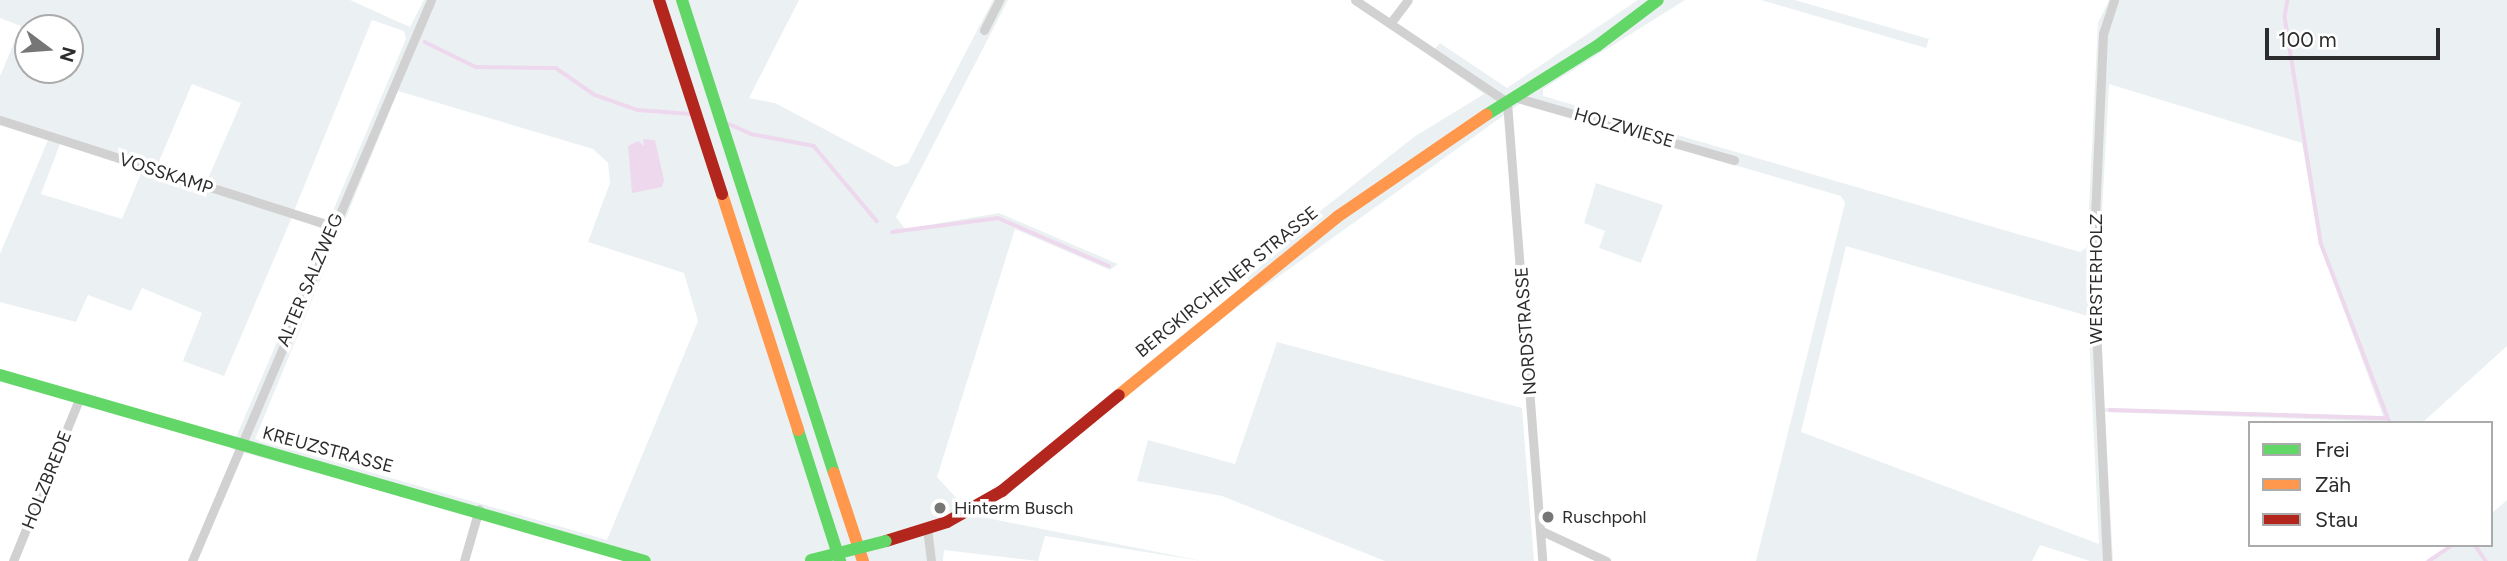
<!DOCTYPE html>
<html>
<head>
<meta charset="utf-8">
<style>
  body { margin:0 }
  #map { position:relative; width:2507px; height:561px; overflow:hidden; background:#fff; font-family:Figtree,sans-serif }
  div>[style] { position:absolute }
  .green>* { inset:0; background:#ebf1f2 }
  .water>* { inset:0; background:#eed8ed }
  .stream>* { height:3.5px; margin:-1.75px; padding:0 1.75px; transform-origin:1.75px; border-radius:1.75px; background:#eed8ed }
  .street>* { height:9px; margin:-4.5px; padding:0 4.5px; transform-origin:4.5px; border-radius:4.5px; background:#d1d1d1 }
  .fast>* { height:12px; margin:-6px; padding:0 6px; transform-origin:6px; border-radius:6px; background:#63d668 }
  .slow>* { height:12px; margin:-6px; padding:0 6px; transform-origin:6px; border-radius:6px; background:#ff974d }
  .jam>* { height:12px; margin:-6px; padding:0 6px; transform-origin:6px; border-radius:6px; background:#b3261e }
  .fast-bridge>* { height:12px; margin:-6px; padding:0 6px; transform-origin:6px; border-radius:6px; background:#63d668 }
  .dots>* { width:19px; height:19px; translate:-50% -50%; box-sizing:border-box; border:4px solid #fff; border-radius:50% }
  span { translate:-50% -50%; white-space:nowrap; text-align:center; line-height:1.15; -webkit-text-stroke:7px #fff; paint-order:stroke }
  .street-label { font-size:18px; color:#2c2c2c }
  .poi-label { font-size:18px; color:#2c2c2c }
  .left { translate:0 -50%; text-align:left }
  .legend { position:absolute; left:2248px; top:421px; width:245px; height:126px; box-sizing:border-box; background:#fff; border:2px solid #ababab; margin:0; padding:9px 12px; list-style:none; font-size:21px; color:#2c2c2c }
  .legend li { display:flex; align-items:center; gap:14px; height:35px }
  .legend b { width:35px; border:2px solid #ababab }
  .north { position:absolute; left:14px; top:14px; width:70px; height:70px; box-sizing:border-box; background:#fff; border:2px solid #ababab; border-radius:50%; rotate:106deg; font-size:19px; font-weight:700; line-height:28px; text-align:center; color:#2c2c2c }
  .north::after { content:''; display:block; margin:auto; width:24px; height:32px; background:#767676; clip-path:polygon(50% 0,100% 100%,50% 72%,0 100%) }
  .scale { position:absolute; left:2265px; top:28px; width:175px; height:32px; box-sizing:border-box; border:4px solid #2c2c2c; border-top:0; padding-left:9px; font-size:21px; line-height:24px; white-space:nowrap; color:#2c2c2c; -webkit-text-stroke:5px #fff; paint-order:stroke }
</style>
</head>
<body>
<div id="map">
  <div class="green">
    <div style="clip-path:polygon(evenodd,0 0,350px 0,410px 27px,424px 0,799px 0,749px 98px,775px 103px,896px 167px,908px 163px,993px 0,1008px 0,896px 217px,905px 229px,999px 213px,1118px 264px,1110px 270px,1015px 229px,937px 477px,972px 515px,1202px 561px,1045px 536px,1038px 561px,944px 550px,943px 561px,633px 561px,231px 449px,325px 230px,292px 217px,224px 376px,183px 361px,202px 313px,142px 288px,131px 311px,88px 295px,76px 322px,0 302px,0 254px,48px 140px,0 124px,0 76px,21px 26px,0 18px,0 0,372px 20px,404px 31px,406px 39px,329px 220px,294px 211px,372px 20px,0 0,28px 28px,70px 28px,70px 70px,28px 70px,28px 28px,0 0,192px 84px,241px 103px,206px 183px,157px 166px,192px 84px,0 0,398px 91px,593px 149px,608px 163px,610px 183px,588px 242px,684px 273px,698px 321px,607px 540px,255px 439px,398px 91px,0 0,60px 144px,142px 171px,122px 219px,41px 194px,60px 144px)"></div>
    <div style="clip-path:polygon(evenodd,1638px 0,1685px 0,1543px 89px,1543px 96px,2080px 252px,2087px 247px,2098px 23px,2109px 0,2507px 0,2507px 346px,2422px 423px,2105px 412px,2113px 561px,2090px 561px,2040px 545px,2032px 561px,1756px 561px,1845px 203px,1841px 196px,1521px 103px,1257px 292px,1243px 272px,1414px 137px,1484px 94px,1429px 55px,1440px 43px,1507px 88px,1638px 0,2109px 84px,2302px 143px,2319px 243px,2383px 416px,2104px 408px,2099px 268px,2109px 84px,1638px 0,1846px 246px,2088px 316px,2099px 544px,1801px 432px,1846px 246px)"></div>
    <div style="clip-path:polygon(1761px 0,1795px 0,1929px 39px,1926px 48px)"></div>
    <div style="clip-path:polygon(1596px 183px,1663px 205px,1641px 263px,1599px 248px,1605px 231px,1584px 223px)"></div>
    <div style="clip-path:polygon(1277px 342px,1522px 408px,1534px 561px,1385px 561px,1222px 496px,1137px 481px,1148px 440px,1235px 464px)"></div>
    <div style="clip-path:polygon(2507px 500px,2507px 561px,2425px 561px,2450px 545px,2491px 545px,2491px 514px)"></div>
  </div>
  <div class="water">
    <div style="clip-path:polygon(643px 139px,655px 140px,664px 180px,662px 187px,632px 193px,628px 146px,638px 141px,644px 146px)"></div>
  </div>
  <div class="stream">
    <div style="left:2288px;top:0;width:17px;rotate:100deg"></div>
    <div style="left:2285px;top:17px;width:229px;rotate:80.9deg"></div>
    <div style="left:2321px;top:243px;width:193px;rotate:69deg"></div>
    <div style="left:425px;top:42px;width:57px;rotate:26.1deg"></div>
    <div style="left:476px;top:67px;width:80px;rotate:0.7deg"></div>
    <div style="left:556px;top:68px;width:47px;rotate:34.7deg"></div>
    <div style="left:595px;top:95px;width:46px;rotate:19.2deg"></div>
    <div style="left:638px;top:110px;width:53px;rotate:4.3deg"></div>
    <div style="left:729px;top:124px;width:24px;rotate:24deg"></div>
    <div style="left:751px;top:134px;width:64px;rotate:10.8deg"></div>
    <div style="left:814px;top:146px;width:98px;rotate:50deg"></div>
    <div style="left:892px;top:232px;width:107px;rotate:-7.5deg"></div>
    <div style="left:998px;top:218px;width:121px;rotate:23.4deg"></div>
    <div style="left:2110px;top:410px;width:276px;rotate:1.7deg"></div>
    <div style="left:2475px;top:545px;width:19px;rotate:55deg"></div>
    <div style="left:2429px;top:561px;width:29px;rotate:-34deg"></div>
  </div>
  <div class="street">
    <div style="left:1355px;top:0;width:183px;rotate:33.9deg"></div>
    <div style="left:1507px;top:102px;width:460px;rotate:85.6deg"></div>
    <div style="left:1392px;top:21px;width:26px;rotate:-53deg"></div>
    <div style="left:984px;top:30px;width:34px;rotate:-63deg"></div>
    <div style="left:1514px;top:97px;width:229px;rotate:16deg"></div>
    <div style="left:0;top:120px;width:349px;rotate:17.7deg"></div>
    <div style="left:927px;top:528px;width:33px;rotate:83deg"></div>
    <div style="left:1542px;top:531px;width:71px;rotate:25.1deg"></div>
    <div style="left:13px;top:561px;width:175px;rotate:-67.8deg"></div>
    <div style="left:192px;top:561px;width:610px;rotate:-66.92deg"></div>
    <div style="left:464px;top:561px;width:54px;rotate:-73.9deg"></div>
    <div style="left:2107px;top:561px;width:298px;rotate:-92.7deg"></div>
    <div style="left:2093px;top:263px;width:229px;rotate:-87.5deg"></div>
    <div style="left:2103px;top:34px;width:36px;rotate:-72deg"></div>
  </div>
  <div class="fast">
    <div style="left:682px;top:0;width:497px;rotate:72.2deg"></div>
    <div style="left:1486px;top:115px;width:131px;rotate:-31.9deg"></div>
    <div style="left:1597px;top:46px;width:76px;rotate:-37deg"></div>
    <div style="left:0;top:375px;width:671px;rotate:16.09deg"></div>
    <div style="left:798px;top:430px;width:138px;rotate:72.2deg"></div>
  </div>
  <div class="slow">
    <div style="left:722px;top:194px;width:248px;rotate:72.1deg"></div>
    <div style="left:1119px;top:395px;width:281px;rotate:-39.2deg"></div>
    <div style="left:1337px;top:217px;width:181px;rotate:-34.4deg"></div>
    <div style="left:834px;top:473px;width:93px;rotate:71.8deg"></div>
  </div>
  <div class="jam">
    <div style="left:659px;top:0;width:204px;rotate:72deg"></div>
    <div style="left:886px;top:541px;width:64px;rotate:-17.3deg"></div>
    <div style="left:947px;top:522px;width:63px;rotate:-29.4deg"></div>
    <div style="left:1002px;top:491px;width:151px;rotate:-39.4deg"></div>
  </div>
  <div class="fast-bridge">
    <div style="left:811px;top:560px;width:77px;rotate:-14.2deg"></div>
  </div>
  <div class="dots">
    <div style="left:940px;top:508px;background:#767676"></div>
    <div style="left:1548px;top:517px;background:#767676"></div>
  </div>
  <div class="street-label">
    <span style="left:1624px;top:128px;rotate:16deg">HOLZWIESE</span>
    <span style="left:166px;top:174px;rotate:18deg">VOSSKAMP</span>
    <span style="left:2096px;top:279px;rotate:-90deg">WERSTERHOLZ</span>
    <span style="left:310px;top:280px;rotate:-67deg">ALTER SALZWEG</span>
    <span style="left:1227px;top:282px;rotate:-39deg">BERGKIRCHENER STRASSE</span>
    <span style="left:1526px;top:331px;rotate:-94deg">NORDSTRASSE</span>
    <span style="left:328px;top:450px;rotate:15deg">KREUZSTRASSE</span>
    <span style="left:47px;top:480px;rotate:-68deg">HOLZBREDE</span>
  </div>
  <div class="poi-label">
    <span class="left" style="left:954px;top:508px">Hinterm Busch</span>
    <span class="left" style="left:1562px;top:517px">Ruschpohl</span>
  </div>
  <ul class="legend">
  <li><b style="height:9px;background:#63d668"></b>Frei</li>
  <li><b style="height:9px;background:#ff974d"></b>Zäh</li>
  <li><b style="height:9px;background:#b3261e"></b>Stau</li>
  </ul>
  <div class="north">N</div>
  <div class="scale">100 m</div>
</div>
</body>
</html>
